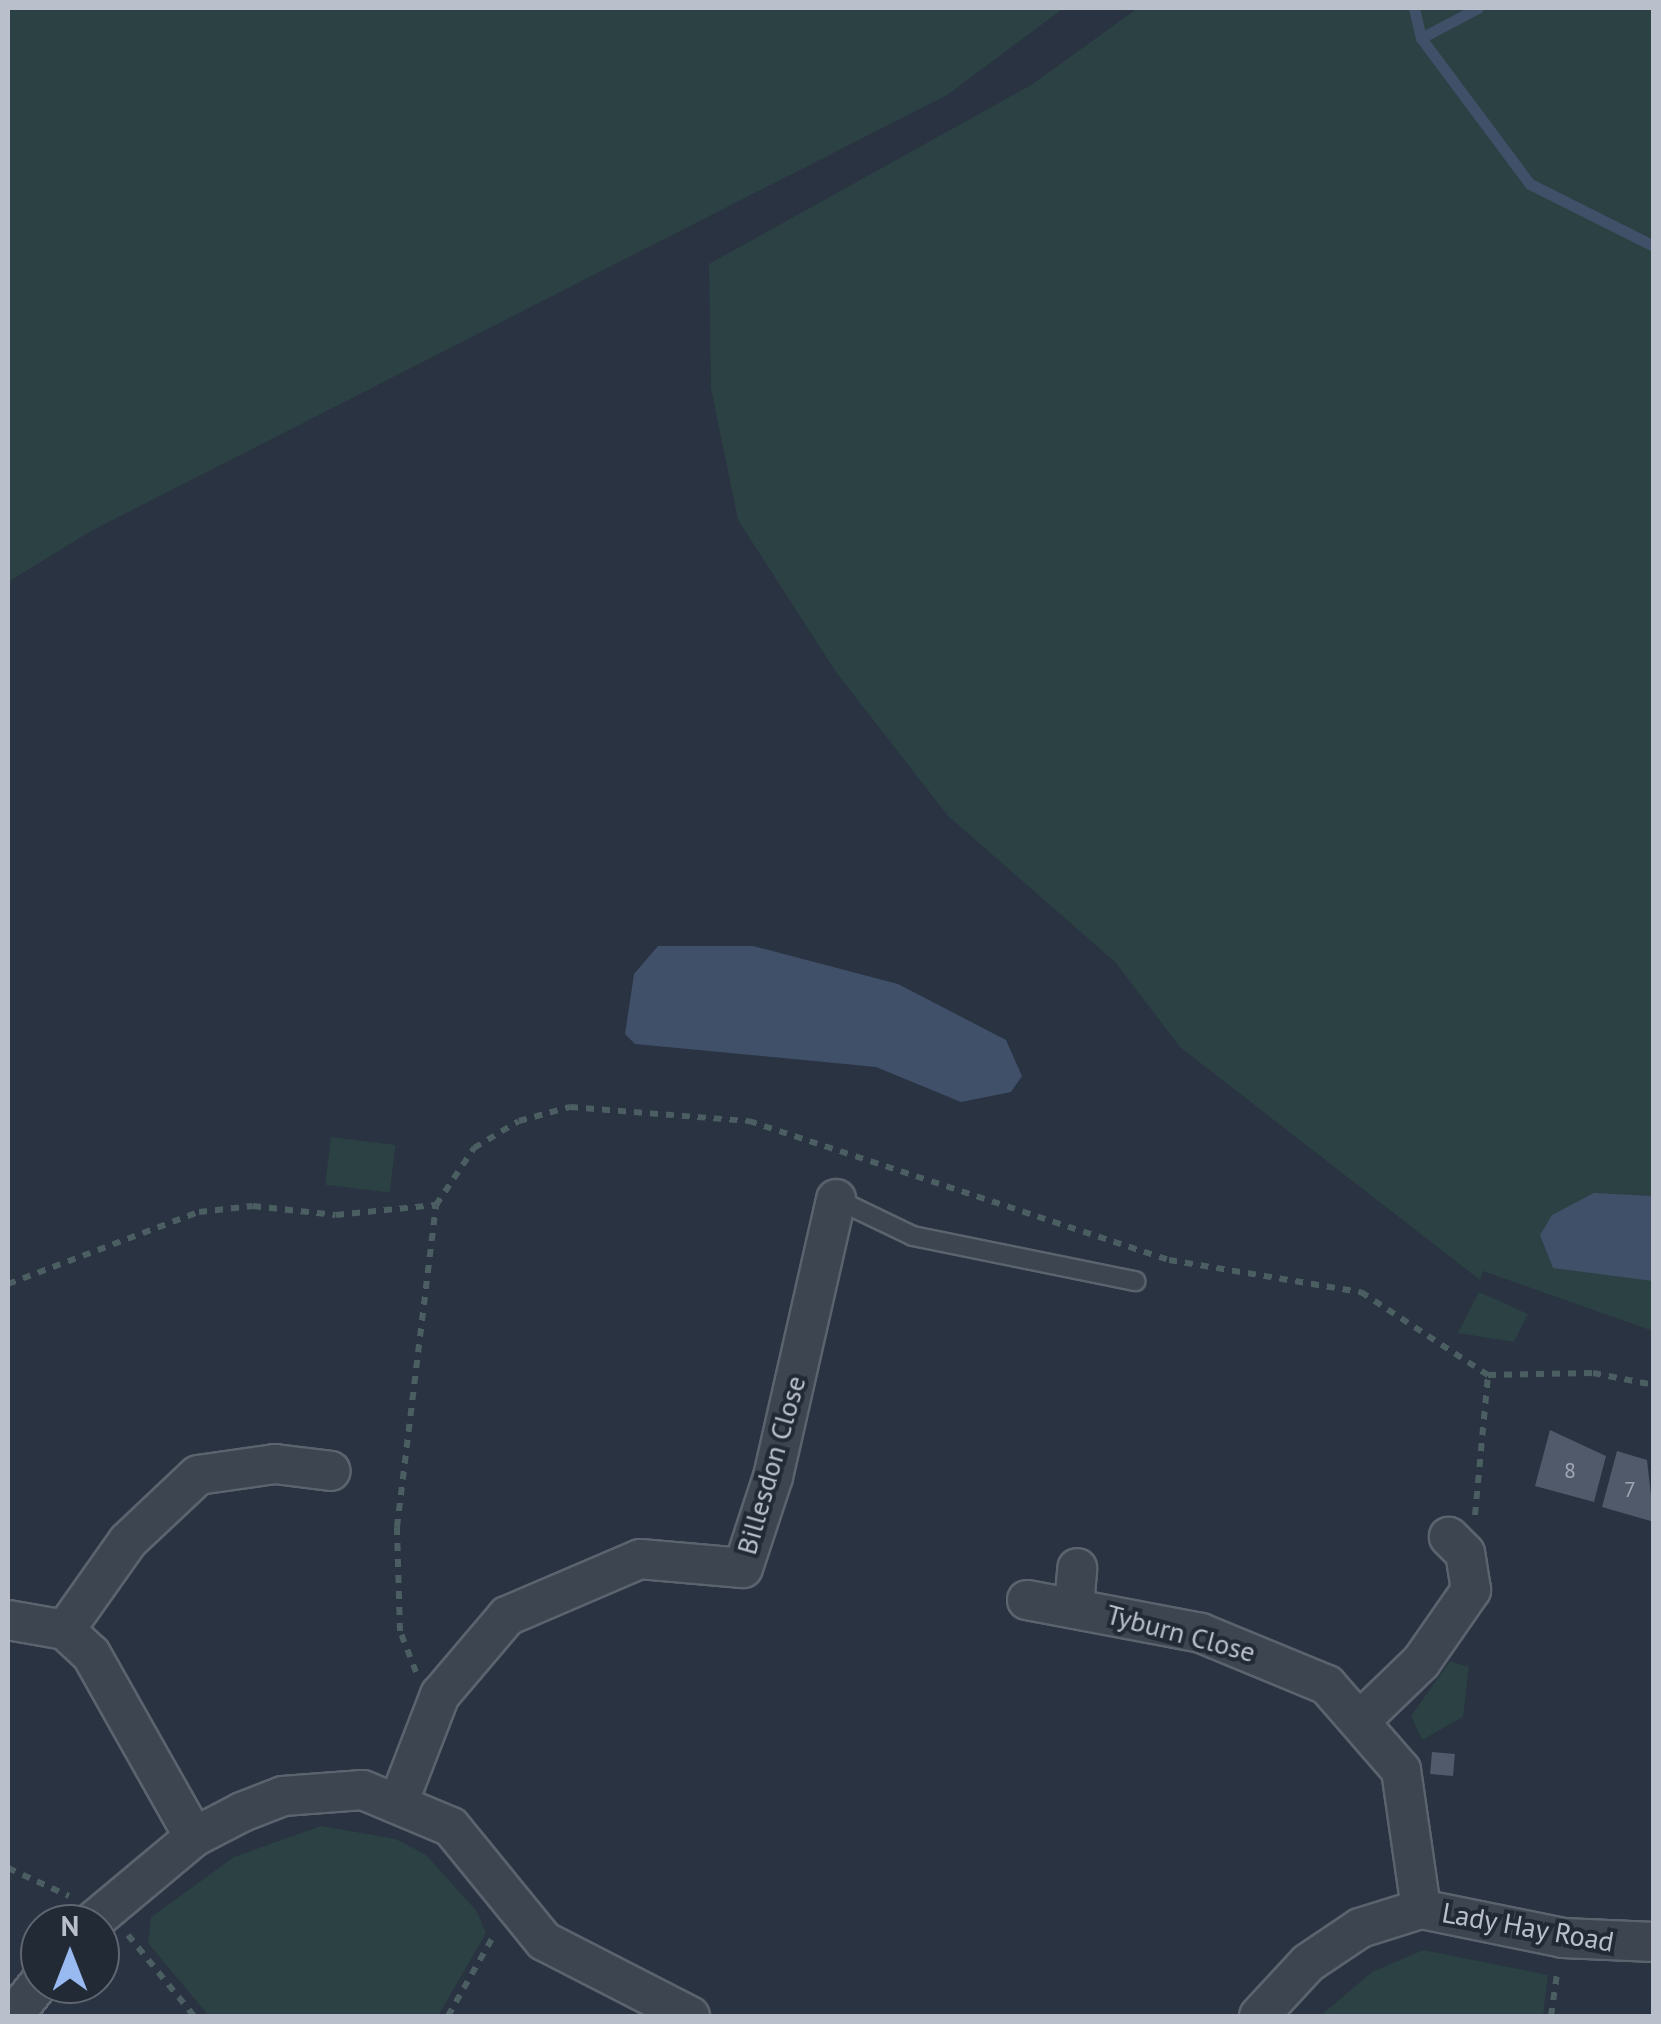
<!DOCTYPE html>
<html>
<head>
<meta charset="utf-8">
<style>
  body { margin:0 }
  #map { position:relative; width:1661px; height:2024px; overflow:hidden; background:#293341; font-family:"PT Sans",sans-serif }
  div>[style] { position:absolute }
  .green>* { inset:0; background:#2c4143; transform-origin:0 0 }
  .water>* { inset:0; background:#405069 }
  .stream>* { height:11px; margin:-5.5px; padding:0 5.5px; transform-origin:5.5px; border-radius:5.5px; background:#405069 }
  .building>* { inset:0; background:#505a6a; transform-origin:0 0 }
  .path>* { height:6px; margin-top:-3px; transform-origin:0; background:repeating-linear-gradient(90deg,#4b5e61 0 8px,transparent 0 16px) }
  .roads { filter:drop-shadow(2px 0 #5b636e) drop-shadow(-2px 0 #5b636e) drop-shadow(0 2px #5b636e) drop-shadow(0 -2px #5b636e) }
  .service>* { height:18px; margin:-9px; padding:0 9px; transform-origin:9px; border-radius:9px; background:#3d4551 }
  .minor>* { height:38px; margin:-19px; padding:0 19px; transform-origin:19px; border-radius:19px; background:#3d4551 }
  span { translate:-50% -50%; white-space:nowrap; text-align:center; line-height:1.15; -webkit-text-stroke:8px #222a36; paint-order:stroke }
  .number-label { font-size:22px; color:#a0a6b3 }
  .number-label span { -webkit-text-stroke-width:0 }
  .street-label { font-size:28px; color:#bac0cb }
  .frame { position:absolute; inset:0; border:10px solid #bac0cb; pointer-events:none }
  .north { position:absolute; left:20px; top:1904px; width:100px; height:100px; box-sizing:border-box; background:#222a36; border:2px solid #5f6672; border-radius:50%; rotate:0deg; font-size:28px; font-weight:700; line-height:40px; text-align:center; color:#bac0cb }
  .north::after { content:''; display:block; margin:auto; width:35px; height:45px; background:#99b9f1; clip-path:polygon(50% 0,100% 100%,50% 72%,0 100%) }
</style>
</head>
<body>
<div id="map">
  <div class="green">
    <div style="clip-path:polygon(8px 8px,1064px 8px,947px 95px,91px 531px,8px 582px)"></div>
    <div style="clip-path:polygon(1138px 8px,1653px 8px,1653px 1331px,1483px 1271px,1480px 1280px,1180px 1047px,1115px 962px,948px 816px,836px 672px,738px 520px,711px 388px,709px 264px,1031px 85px)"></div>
    <div style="left:331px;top:1137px;width:65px;height:48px;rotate:7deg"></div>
    <div style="clip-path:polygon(1479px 1292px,1528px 1314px,1514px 1342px,1458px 1333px)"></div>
    <div style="clip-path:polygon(1450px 1661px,1469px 1667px,1463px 1717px,1422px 1740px,1411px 1716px)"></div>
    <div style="clip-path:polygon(321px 1826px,396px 1839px,426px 1855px,476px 1910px,486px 1933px,438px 2016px,209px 2016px,148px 1943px,151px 1917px,234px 1857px)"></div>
    <div style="clip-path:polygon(1423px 1950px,1548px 1975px,1543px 2016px,1320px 2016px,1372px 1972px)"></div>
  </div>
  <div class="water">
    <div style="clip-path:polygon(658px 946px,753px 946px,898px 984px,1006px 1040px,1022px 1076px,1011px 1092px,961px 1102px,876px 1067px,635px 1044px,625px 1034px,634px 974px)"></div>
    <div style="clip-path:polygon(1594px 1193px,1653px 1196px,1653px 1281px,1553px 1268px,1540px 1235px,1552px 1215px)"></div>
  </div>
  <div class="stream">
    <div style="left:1414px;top:8px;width:31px;rotate:77deg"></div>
    <div style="left:1421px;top:38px;width:182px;rotate:53.3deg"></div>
    <div style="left:1530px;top:184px;width:139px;rotate:26.6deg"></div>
    <div style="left:1421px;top:38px;width:64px;rotate:-27.8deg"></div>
  </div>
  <div class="building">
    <div style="clip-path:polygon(1550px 1430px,1606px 1456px,1594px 1502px,1535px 1486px)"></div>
    <div style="clip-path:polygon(1617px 1451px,1647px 1460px,1654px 1522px,1602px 1507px)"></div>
    <div style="left:1432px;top:1752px;width:23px;height:22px;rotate:5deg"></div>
  </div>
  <div class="path">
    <div style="left:8px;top:1284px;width:204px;rotate:-20.7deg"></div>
    <div style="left:199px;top:1212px;width:54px;rotate:-6.3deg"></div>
    <div style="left:253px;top:1206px;width:83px;rotate:6.2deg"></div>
    <div style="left:336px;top:1215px;width:100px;rotate:-5.7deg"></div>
    <div style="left:1475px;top:1515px;width:141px;rotate:-84.7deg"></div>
    <div style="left:1488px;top:1375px;width:105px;rotate:-1.1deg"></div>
    <div style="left:1593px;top:1373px;width:62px;rotate:11.1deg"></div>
    <div style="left:416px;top:1672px;width:44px;rotate:-111.3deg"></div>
    <div style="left:400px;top:1631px;width:104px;rotate:-91.7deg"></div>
    <div style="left:397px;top:1527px;width:324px;rotate:-83.1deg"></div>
    <div style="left:436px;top:1205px;width:69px;rotate:-56.3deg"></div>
    <div style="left:474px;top:1148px;width:52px;rotate:-31deg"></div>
    <div style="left:519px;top:1121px;width:53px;rotate:-15.4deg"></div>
    <div style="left:570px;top:1107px;width:180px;rotate:4.5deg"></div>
    <div style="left:749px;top:1121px;width:442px;rotate:18.3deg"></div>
    <div style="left:1169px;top:1260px;width:195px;rotate:9.5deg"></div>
    <div style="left:1361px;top:1292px;width:152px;rotate:33.2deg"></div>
    <div style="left:8px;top:1868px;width:67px;rotate:24.7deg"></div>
    <div style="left:128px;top:1935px;width:104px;rotate:50.8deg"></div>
    <div style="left:448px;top:2016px;width:93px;rotate:-60.4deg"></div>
    <div style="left:1551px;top:2016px;width:42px;rotate:-81.9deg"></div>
  </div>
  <div class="roads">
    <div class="service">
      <div style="left:836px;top:1199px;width:85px;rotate:25.7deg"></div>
      <div style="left:913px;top:1236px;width:227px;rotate:11.5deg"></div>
    </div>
    <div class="minor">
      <div style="left:1027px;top:1600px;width:177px;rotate:10.7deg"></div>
      <div style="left:1201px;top:1633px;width:136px;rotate:22.4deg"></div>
      <div style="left:1327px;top:1685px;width:113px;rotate:49deg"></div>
      <div style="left:1401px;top:1770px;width:140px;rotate:81.8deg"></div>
      <div style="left:1074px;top:1606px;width:38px;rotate:-85deg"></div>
      <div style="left:8px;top:1620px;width:58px;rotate:10deg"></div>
      <div style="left:65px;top:1630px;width:35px;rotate:43deg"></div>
      <div style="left:91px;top:1654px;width:210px;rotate:60.6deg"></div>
      <div style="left:65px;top:1630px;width:109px;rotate:-54.7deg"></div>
      <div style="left:128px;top:1541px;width:96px;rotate:-43.3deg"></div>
      <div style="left:198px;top:1475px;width:78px;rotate:-8.1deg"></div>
      <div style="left:275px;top:1464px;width:56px;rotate:7.1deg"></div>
      <div style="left:1363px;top:1718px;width:81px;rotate:-44deg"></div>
      <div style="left:1421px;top:1662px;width:88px;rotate:-55.2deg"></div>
      <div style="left:1471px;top:1590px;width:37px;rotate:-99deg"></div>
      <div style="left:1465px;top:1553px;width:23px;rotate:-135deg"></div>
      <div style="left:399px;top:1801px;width:114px;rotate:-68.9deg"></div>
      <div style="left:440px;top:1695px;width:104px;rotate:-49.7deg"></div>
      <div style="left:507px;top:1616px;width:145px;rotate:-23.2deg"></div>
      <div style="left:640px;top:1559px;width:103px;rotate:5deg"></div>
      <div style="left:743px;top:1568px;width:96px;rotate:-71.8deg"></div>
      <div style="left:773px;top:1477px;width:285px;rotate:-77.2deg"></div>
      <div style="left:90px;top:1924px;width:136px;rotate:-39.9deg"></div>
      <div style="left:194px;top:1837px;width:54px;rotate:-27.5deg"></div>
      <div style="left:242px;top:1812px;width:44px;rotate:-21.3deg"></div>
      <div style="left:283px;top:1796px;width:80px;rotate:-4.3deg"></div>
      <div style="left:363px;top:1790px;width:95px;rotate:22.8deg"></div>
      <div style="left:451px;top:1827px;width:147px;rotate:50.8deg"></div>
      <div style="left:544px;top:1941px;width:164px;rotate:27.2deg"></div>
      <div style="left:13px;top:2016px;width:43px;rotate:-51.5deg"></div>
      <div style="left:1259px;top:2016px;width:72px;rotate:-47.2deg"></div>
      <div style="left:1308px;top:1963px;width:63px;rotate:-33.9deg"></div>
      <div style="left:1360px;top:1928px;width:64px;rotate:-17.3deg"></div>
      <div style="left:1421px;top:1909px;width:145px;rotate:11.5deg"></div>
      <div style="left:1563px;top:1938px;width:91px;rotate:2.5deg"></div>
    </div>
  </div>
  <div class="number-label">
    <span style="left:1570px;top:1471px">8</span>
    <span style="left:1630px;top:1490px">7</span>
  </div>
  <div class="street-label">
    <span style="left:771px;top:1465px;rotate:-74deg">Billesdon Close</span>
    <span style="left:1181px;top:1633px;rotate:15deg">Tyburn Close</span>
    <span style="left:1528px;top:1927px;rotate:10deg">Lady Hay Road</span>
  </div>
  <div class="frame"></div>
  <div class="north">N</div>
</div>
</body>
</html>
